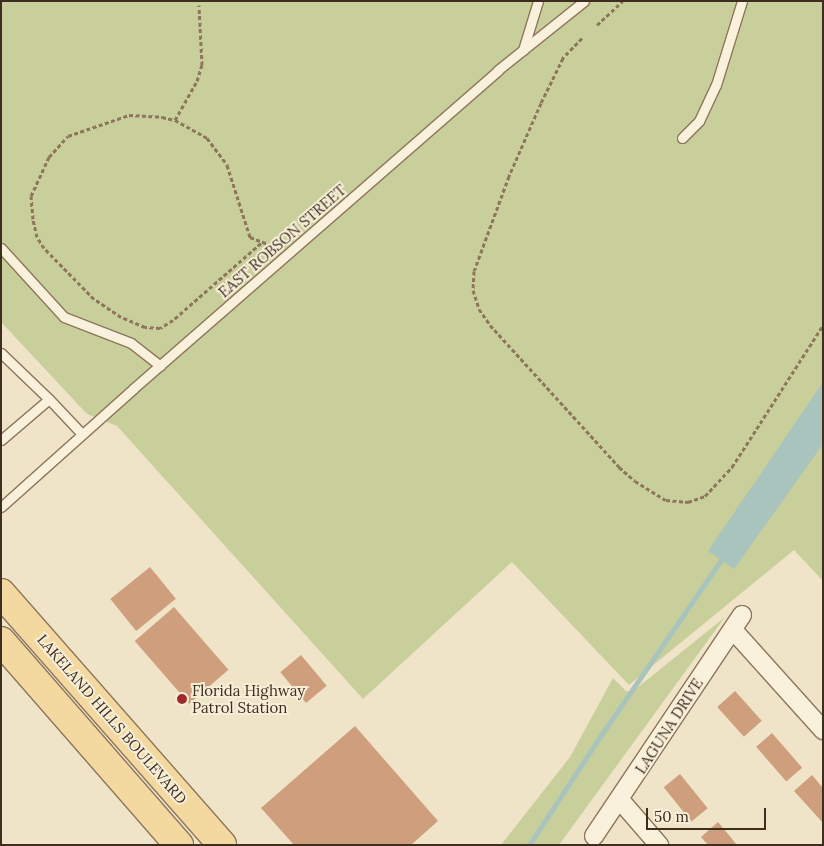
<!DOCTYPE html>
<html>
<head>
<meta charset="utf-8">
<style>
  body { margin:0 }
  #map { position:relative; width:824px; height:846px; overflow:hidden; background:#f0e4c8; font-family:Lora,serif }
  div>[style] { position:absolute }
  .green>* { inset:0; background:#c9cf9b }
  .water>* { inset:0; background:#a9c4bc }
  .stream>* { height:5px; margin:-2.5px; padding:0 2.5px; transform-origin:2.5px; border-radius:2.5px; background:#a9c4bc }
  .building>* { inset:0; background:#cf9f7d; transform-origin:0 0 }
  .path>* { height:3px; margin-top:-1.5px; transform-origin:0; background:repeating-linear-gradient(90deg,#8d765c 0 4px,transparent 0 6.5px) }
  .roads { filter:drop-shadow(1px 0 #8d765c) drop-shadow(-1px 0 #8d765c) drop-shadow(0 1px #8d765c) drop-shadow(0 -1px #8d765c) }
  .lane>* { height:9px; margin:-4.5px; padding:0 4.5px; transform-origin:4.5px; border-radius:4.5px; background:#faf1dc }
  .street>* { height:18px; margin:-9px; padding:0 9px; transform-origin:9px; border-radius:9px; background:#faf1dc }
  .primary>* { height:28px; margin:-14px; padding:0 14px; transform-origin:14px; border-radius:14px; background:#f3d9a0 }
  .dots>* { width:14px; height:14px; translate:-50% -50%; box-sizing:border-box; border:2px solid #f7eed8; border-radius:50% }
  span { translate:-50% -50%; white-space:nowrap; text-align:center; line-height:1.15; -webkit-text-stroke:4px #f7eed8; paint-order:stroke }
  .street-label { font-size:15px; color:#3d2e20 }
  .poi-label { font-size:15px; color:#3d2e20 }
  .left { translate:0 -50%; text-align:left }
  .frame { position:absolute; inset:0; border:2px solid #3d2e20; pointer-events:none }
  .scale { position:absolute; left:646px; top:808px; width:120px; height:22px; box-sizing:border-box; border:2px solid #3d2e20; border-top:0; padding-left:6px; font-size:15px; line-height:18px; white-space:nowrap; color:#3d2e20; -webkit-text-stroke:4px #f7eed8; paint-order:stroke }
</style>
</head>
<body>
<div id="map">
  <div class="green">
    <div style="clip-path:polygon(1px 1px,823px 1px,823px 581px,794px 550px,629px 685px,512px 562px,363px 699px,117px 426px,87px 414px,1px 322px)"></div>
    <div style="clip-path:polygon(725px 617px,559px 845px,501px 845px,570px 757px,613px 678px,626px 691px,632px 692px)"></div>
  </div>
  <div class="water">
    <div style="clip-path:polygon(823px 382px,823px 444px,734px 569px,708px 551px)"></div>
  </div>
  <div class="stream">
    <div style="left:529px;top:845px;width:124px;rotate:-56.8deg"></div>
    <div style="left:597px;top:741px;width:219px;rotate:-55.6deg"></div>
  </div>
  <div class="building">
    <div style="left:150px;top:567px;width:41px;height:51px;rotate:51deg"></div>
    <div style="left:174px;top:607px;width:83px;height:52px;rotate:49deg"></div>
    <div style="left:301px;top:655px;width:40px;height:27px;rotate:50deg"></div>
    <div style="left:735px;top:691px;width:40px;height:24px;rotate:48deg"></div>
    <div style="clip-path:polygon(355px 726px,438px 821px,411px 845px,294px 845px,261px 808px)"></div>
    <div style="left:772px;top:733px;width:46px;height:21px;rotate:49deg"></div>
    <div style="left:680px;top:774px;width:44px;height:21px;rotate:51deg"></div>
    <div style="clip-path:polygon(812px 775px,823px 788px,823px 823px,794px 791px)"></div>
    <div style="clip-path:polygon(718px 822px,737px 845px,708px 845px,701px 837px)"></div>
  </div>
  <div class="path">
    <div style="left:597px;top:25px;width:35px;rotate:-43deg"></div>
    <div style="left:582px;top:38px;width:28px;rotate:134deg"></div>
    <div style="left:563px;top:58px;width:50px;rotate:116.1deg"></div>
    <div style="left:541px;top:103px;width:80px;rotate:113.7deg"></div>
    <div style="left:509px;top:176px;width:101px;rotate:110.2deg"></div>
    <div style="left:474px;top:271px;width:19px;rotate:93deg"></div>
    <div style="left:473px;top:290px;width:20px;rotate:72deg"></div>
    <div style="left:479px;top:309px;width:19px;rotate:55deg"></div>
    <div style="left:490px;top:325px;width:192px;rotate:47.7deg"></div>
    <div style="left:619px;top:467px;width:21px;rotate:41deg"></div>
    <div style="left:635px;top:481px;width:36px;rotate:32deg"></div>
    <div style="left:666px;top:500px;width:22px;rotate:5deg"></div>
    <div style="left:688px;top:502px;width:18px;rotate:-19deg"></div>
    <div style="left:705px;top:496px;width:40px;rotate:-47deg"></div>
    <div style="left:732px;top:467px;width:169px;rotate:-57.3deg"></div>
    <div style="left:175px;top:120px;width:45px;rotate:-60.6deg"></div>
    <div style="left:197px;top:81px;width:17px;rotate:-73deg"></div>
    <div style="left:202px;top:65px;width:60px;rotate:-92.9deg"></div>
    <div style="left:261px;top:243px;width:117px;rotate:138.8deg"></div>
    <div style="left:173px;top:320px;width:15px;rotate:148deg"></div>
    <div style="left:160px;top:328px;width:15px;rotate:-176deg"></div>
    <div style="left:145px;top:327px;width:26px;rotate:-157deg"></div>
    <div style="left:121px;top:317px;width:32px;rotate:-146deg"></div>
    <div style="left:94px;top:299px;width:71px;rotate:-134.4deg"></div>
    <div style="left:44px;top:248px;width:13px;rotate:-122deg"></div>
    <div style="left:37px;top:237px;width:18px;rotate:-103deg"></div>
    <div style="left:33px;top:219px;width:23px;rotate:-95deg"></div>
    <div style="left:31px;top:196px;width:43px;rotate:-65.2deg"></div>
    <div style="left:49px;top:157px;width:28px;rotate:-48deg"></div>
    <div style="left:68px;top:136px;width:65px;rotate:-19deg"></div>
    <div style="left:129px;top:115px;width:33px;rotate:3deg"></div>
    <div style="left:162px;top:117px;width:13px;rotate:13deg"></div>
    <div style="left:175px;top:120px;width:37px;rotate:29deg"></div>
    <div style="left:207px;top:138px;width:34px;rotate:53deg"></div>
    <div style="left:227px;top:165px;width:76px;rotate:72.3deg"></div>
    <div style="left:250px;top:237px;width:30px;rotate:21deg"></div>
  </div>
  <div class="roads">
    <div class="lane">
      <div style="left:523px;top:50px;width:51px;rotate:-73deg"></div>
      <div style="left:682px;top:138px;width:24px;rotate:-45deg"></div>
      <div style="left:699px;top:121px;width:40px;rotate:-65deg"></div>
      <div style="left:716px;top:85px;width:88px;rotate:-72.8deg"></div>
      <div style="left:1px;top:248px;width:93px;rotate:47.6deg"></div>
      <div style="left:64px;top:317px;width:72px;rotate:21.2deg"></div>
      <div style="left:131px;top:343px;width:37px;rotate:38deg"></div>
      <div style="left:1px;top:353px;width:66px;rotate:43.8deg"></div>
      <div style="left:1px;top:440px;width:63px;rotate:-40.5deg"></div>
      <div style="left:49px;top:399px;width:48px;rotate:46.7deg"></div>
      <div style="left:1px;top:507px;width:178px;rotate:-41.8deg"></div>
      <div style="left:134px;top:388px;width:483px;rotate:-41.1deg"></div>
      <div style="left:498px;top:70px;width:110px;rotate:-38.7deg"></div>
    </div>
    <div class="street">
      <div style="left:733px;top:630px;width:135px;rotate:48deg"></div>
      <div style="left:620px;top:800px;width:60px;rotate:49.1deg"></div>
      <div style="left:594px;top:836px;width:266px;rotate:-56.2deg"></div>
    </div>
    <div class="primary">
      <div style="left:1px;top:593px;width:335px;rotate:48.7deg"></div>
      <div style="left:1px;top:641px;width:271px;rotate:48.9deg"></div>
    </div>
  </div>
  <div class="dots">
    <div style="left:182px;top:699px;background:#9e2a2b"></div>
  </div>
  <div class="street-label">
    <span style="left:282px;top:241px;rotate:-41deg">EAST ROBSON STREET</span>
    <span style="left:112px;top:719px;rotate:49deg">LAKELAND HILLS BOULEVARD</span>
    <span style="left:669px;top:726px;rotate:-57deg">LAGUNA DRIVE</span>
  </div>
  <div class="poi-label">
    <span class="left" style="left:192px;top:699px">Florida Highway<br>Patrol Station</span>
  </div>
  <div class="frame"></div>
  <div class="scale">50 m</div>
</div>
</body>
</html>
